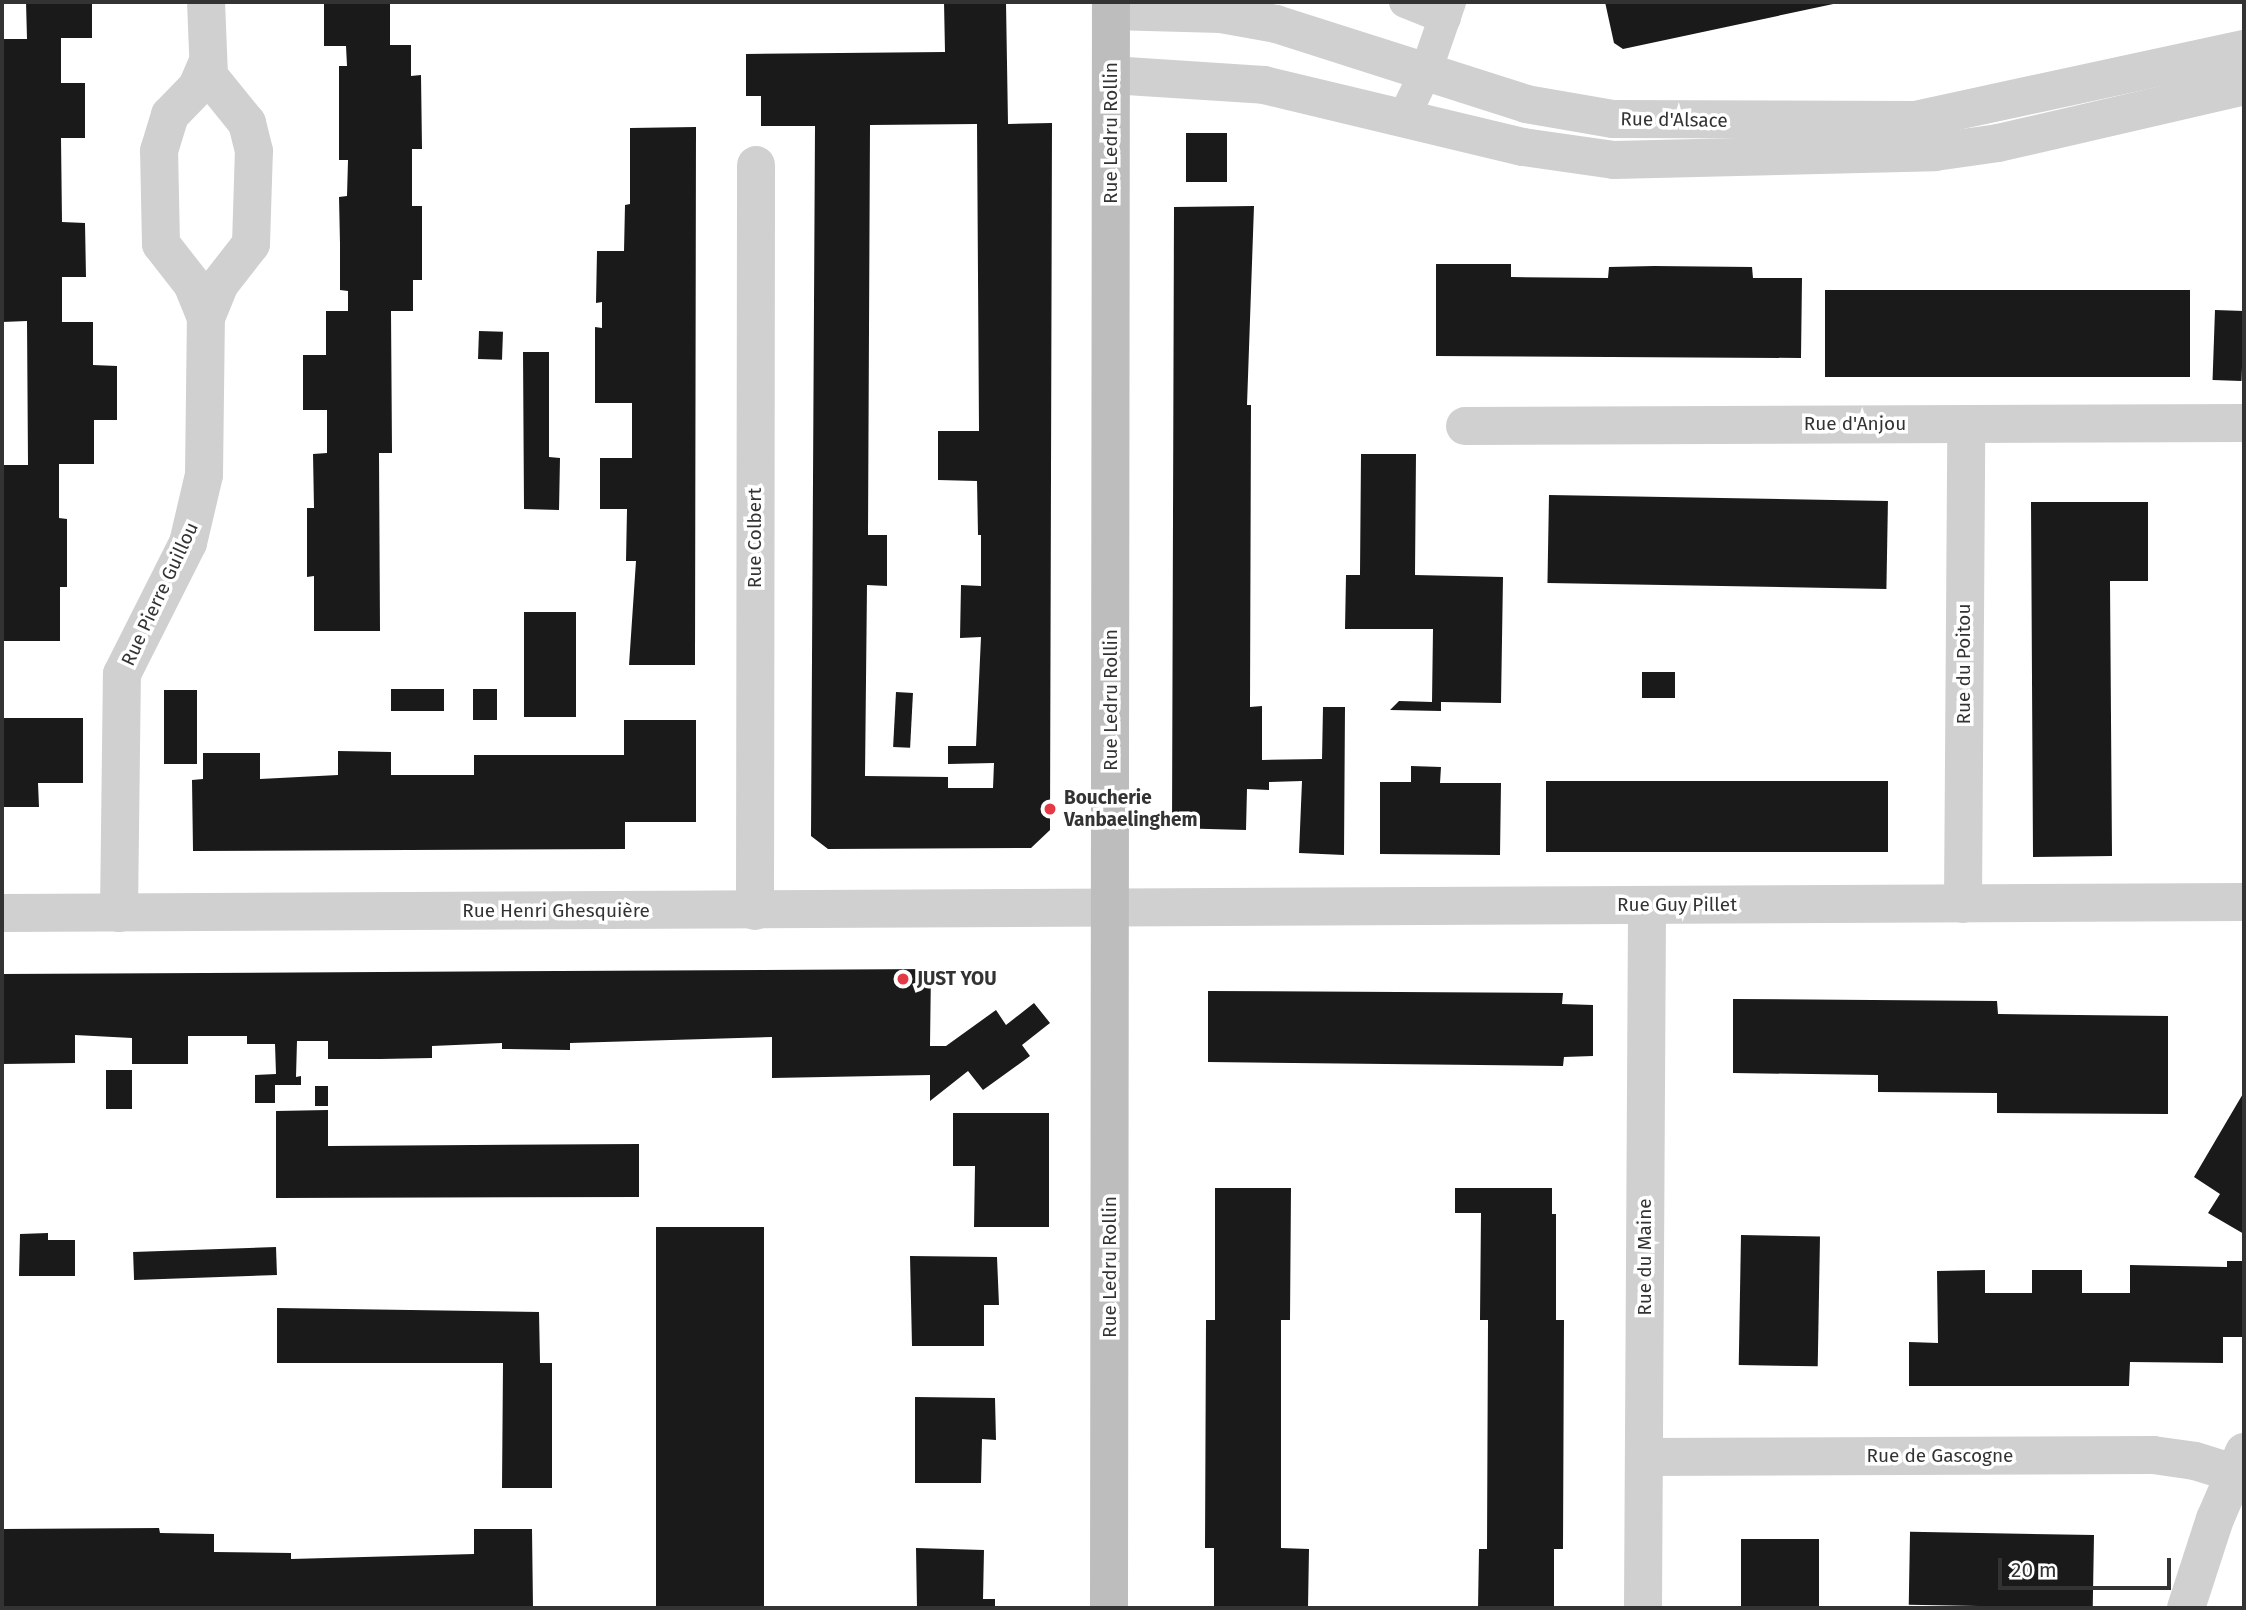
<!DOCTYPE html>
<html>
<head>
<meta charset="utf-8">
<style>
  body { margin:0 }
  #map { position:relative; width:2246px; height:1610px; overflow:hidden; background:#fff; font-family:"Fira Sans",sans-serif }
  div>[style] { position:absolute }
  .building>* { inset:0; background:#1a1a1a; transform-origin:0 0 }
  .lane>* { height:32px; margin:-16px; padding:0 16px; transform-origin:16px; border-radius:16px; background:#d0d0d0 }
  .street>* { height:38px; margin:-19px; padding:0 19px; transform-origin:19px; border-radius:19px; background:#d0d0d0 }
  .secondary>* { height:38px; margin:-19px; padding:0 19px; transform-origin:19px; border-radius:19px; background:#bdbdbd }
  .dots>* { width:19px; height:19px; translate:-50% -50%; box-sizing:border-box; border:4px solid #fff; border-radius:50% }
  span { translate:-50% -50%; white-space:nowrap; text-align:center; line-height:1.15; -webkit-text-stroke:7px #fff; paint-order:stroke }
  .street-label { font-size:19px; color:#333 }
  .poi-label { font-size:19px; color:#333; font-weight:700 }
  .left { translate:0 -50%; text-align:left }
  .frame { position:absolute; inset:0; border:4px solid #333; pointer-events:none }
  .scale { position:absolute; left:1998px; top:1558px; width:173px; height:32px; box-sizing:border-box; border:4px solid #333; border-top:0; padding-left:9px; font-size:21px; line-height:24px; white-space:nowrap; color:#333; -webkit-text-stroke:5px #fff; paint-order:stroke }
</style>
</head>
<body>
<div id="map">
  <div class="building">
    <div style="clip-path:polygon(26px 2px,92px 2px,92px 38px,61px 38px,61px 83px,85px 83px,85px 138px,61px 138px,62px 222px,85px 223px,86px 277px,62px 277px,62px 322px,93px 322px,93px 365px,117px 366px,117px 420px,94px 420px,94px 464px,59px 464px,59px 518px,67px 519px,67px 587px,60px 587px,60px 641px,2px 641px,2px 465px,28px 465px,27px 321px,2px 322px,2px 39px,27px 39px)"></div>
    <div style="clip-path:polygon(324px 2px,390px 2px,390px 45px,411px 45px,411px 76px,421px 75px,422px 149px,412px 149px,412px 206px,422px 206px,422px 280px,413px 280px,413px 311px,391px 311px,392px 453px,379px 453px,380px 631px,314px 631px,314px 576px,307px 577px,307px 508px,314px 508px,313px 454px,327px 453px,327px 410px,303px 410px,303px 355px,326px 355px,326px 311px,348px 311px,348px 291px,340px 290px,340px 244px,339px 197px,347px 196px,348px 160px,339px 160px,339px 66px,347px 66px,346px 46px,324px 46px)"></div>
    <div style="clip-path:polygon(evenodd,944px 2px,1006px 2px,1008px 124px,1052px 123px,1050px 830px,1031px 848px,828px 849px,811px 836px,815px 126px,761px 126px,761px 96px,746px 96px,746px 54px,945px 52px,944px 2px,977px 124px,979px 431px,938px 431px,938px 480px,977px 481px,978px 535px,981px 535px,981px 586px,961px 585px,960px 638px,981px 637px,976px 746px,948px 746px,948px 764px,994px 763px,993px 788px,948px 788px,948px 777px,865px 776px,867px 585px,887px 586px,887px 535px,868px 535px,870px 125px,977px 124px)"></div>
    <div style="clip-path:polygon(1605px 2px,1838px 2px,1838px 3px,1623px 49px,1614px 43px)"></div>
    <div style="clip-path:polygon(696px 127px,695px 665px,629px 665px,636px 561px,626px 561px,627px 509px,600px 509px,600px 458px,632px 458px,632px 403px,595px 403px,595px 327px,602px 328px,602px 302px,596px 303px,597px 251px,624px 251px,625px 205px,630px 204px,630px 128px)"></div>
    <div style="left:1227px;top:133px;width:49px;height:41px;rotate:90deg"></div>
    <div style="clip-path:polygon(1254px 206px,1247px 405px,1251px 405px,1250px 707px,1262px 706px,1262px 760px,1322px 759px,1323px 707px,1345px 707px,1344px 855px,1299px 853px,1302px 781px,1269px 782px,1269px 790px,1247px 789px,1246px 830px,1172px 828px,1174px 207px)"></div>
    <div style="clip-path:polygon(1436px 264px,1511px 264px,1511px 277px,1608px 278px,1609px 267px,1654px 266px,1752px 267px,1753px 278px,1802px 278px,1801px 358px,1436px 356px)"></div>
    <div style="left:1825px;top:290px;width:365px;height:87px"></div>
    <div style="left:2215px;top:310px;width:29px;height:70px;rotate:2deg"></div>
    <div style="left:479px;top:331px;width:24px;height:28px;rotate:2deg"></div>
    <div style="clip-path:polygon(523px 352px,549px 352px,549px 457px,560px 458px,559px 510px,524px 509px)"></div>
    <div style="clip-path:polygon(1361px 454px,1416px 454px,1415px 575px,1503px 577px,1501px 703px,1441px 702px,1441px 711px,1390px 710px,1399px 701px,1432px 702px,1433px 629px,1345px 629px,1346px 575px,1360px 575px)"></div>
    <div style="left:1549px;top:495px;width:339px;height:88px;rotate:1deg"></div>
    <div style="clip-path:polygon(2031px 502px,2148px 502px,2148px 581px,2110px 581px,2112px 856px,2033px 857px)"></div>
    <div style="left:576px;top:612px;width:105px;height:52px;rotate:90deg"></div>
    <div style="left:1642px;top:672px;width:33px;height:26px"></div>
    <div style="left:391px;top:689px;width:53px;height:22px"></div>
    <div style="left:473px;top:689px;width:24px;height:31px"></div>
    <div style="left:164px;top:690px;width:33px;height:74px"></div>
    <div style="left:896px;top:692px;width:17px;height:55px;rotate:3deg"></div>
    <div style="clip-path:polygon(2px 718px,83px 718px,83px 783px,38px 783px,39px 807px,2px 807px)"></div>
    <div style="clip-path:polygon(624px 720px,696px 720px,696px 822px,625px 822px,625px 849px,193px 851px,192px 780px,203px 779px,203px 753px,260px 753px,260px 779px,338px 775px,338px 751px,391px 752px,391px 775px,474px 775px,474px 755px,624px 755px)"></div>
    <div style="clip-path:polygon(1411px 766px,1441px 767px,1440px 783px,1501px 783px,1500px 855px,1380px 854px,1380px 782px,1411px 782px)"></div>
    <div style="left:1546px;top:781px;width:342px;height:71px"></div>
    <div style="clip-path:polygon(931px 969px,930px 1046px,946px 1046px,996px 1010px,1006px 1025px,1034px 1003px,1050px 1023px,1022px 1045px,1030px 1056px,983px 1090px,968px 1071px,930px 1101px,930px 1075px,772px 1078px,772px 1037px,570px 1043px,570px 1050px,502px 1049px,502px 1043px,432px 1046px,432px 1058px,380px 1059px,328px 1059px,328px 1041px,297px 1041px,296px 1077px,301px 1076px,301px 1085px,275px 1085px,275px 1103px,255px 1103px,255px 1075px,276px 1074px,275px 1044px,247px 1044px,247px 1036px,188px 1036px,188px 1064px,132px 1064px,132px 1038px,75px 1035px,75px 1063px,2px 1064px,2px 974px)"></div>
    <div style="clip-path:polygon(1208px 991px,1563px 993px,1562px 1004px,1593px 1005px,1593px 1056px,1564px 1057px,1563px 1066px,1208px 1062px)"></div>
    <div style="clip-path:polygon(1733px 999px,1997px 1001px,1998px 1014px,2168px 1016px,2168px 1114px,1997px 1113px,1997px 1093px,1878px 1092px,1878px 1075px,1733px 1073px)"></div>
    <div style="left:106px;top:1070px;width:26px;height:39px"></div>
    <div style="left:315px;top:1086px;width:13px;height:20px"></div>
    <div style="clip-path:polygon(2244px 1092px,2244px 1234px,2208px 1213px,2220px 1194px,2194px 1177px)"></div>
    <div style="clip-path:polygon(328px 1110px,328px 1146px,639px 1144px,639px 1197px,276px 1198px,276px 1111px)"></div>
    <div style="clip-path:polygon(953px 1113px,1049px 1113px,1049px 1227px,974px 1227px,975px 1166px,953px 1166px)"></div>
    <div style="clip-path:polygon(1215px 1188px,1291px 1188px,1290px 1320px,1281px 1320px,1281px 1548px,1309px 1549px,1308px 1608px,1214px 1608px,1214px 1548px,1205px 1548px,1206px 1320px,1215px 1320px)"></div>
    <div style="clip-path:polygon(1455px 1188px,1552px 1188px,1552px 1214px,1556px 1214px,1556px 1320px,1564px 1320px,1563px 1549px,1554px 1549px,1554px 1608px,1478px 1608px,1479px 1549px,1487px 1549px,1488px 1320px,1480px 1320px,1481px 1213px,1455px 1213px)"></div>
    <div style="left:656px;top:1227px;width:108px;height:381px"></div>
    <div style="clip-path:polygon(48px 1233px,48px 1240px,75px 1240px,75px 1276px,19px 1276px,20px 1234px)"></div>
    <div style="left:1741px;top:1235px;width:79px;height:130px;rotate:1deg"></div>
    <div style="left:276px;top:1247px;width:28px;height:143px;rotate:88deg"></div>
    <div style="clip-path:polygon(910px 1256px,997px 1257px,999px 1305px,984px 1305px,984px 1346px,912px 1346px)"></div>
    <div style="clip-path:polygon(2227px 1261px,2244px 1261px,2244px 1337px,2223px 1337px,2223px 1363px,2130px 1362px,2129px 1386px,1909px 1386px,1909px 1342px,1938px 1343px,1937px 1271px,1985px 1270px,1985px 1293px,2032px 1293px,2032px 1270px,2082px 1270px,2082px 1293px,2130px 1293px,2130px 1265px,2227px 1267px)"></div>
    <div style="clip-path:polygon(277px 1308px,539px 1312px,540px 1363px,552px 1363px,552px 1488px,502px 1488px,503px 1363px,277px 1363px)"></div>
    <div style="clip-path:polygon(915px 1397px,995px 1398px,996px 1440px,982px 1439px,981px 1483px,915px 1483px)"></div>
    <div style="clip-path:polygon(159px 1528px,160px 1533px,214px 1534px,214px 1552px,291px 1553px,291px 1559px,474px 1554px,474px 1529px,532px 1529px,533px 1608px,2px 1608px,2px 1529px)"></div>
    <div style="left:2094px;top:1535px;width:73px;height:184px;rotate:91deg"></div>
    <div style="left:1819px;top:1539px;width:69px;height:78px;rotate:90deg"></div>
    <div style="clip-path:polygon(916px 1548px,984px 1550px,983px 1599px,995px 1599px,995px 1608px,917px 1608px)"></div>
  </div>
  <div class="lane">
    <div style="left:1405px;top:2px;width:43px;rotate:21.8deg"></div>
    <div style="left:1404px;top:117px;width:51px;rotate:-64.4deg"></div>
    <div style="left:1426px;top:71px;width:73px;rotate:-70.8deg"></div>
  </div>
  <div class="street">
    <div style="left:1111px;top:11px;width:110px;rotate:1.6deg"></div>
    <div style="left:1221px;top:14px;width:56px;rotate:10.3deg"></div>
    <div style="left:1276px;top:24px;width:262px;rotate:17.7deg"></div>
    <div style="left:1526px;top:104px;width:88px;rotate:9.8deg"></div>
    <div style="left:1613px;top:119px;width:302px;rotate:0.2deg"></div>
    <div style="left:1915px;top:120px;width:337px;rotate:-12.2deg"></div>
    <div style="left:1111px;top:75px;width:153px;rotate:3.7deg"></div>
    <div style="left:1264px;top:85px;width:266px;rotate:13.5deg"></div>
    <div style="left:1523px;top:147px;width:92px;rotate:8.1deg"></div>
    <div style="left:1614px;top:160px;width:321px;rotate:-1.4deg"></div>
    <div style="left:1935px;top:152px;width:64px;rotate:-8.1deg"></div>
    <div style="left:1998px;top:143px;width:253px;rotate:-13deg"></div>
    <div style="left:206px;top:318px;width:35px;rotate:-68deg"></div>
    <div style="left:219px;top:285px;width:52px;rotate:-52deg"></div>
    <div style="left:251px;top:244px;width:93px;rotate:-88.2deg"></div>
    <div style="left:254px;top:151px;width:29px;rotate:-104deg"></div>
    <div style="left:247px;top:123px;width:60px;rotate:-129deg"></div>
    <div style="left:209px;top:76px;width:74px;rotate:-92.3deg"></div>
    <div style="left:1465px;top:426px;width:779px;rotate:-0.22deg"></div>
    <div style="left:1963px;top:904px;width:480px;rotate:-89.6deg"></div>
    <div style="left:755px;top:911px;width:746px;rotate:-89.92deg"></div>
    <div style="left:2px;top:913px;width:2242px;rotate:-0.28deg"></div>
    <div style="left:119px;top:913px;width:239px;rotate:-89.3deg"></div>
    <div style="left:122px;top:674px;width:147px;rotate:-63.3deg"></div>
    <div style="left:188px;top:543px;width:70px;rotate:-76.8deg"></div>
    <div style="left:204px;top:475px;width:157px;rotate:-89.3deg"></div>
    <div style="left:206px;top:318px;width:35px;rotate:-112deg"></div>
    <div style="left:193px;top:285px;width:52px;rotate:-128deg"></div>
    <div style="left:161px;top:244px;width:93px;rotate:-91.2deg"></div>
    <div style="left:159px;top:151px;width:38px;rotate:-73deg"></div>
    <div style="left:170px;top:115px;width:39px;rotate:-46deg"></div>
    <div style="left:197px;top:87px;width:23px;rotate:-67deg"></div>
    <div style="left:1644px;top:1457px;width:509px;rotate:-0.23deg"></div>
    <div style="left:2153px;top:1455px;width:42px;rotate:8.1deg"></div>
    <div style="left:2195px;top:1461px;width:41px;rotate:17.1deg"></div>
    <div style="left:1643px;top:1608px;width:703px;rotate:-89.67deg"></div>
    <div style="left:2186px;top:1608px;width:94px;rotate:-72deg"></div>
    <div style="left:2215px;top:1519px;width:73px;rotate:-66.6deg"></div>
  </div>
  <div class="secondary">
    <div style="left:1109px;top:1608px;width:1606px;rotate:-89.93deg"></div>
  </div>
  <div class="dots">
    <div style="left:1050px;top:809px;background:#e63946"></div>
    <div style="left:903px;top:979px;background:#e63946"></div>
  </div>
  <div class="street-label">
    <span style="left:1674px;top:120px;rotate:1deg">Rue d'Alsace</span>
    <span style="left:1111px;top:133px;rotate:-90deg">Rue Ledru Rollin</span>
    <span style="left:1855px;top:424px">Rue d'Anjou</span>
    <span style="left:755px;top:538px;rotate:-90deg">Rue Colbert</span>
    <span style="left:160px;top:594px;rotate:-65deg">Rue Pierre Guillou</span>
    <span style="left:1964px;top:664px;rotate:-90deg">Rue du Poitou</span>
    <span style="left:1111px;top:700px;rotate:-90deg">Rue Ledru Rollin</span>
    <span style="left:1677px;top:905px">Rue Guy Pillet</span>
    <span style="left:556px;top:911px">Rue Henri Ghesquière</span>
    <span style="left:1645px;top:1257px;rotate:-90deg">Rue du Maine</span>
    <span style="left:1110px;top:1267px;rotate:-90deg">Rue Ledru Rollin</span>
    <span style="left:1940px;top:1456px">Rue de Gascogne</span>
  </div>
  <div class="poi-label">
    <span class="left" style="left:1064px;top:809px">Boucherie<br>Vanbaelinghem</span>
    <span class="left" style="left:917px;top:979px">JUST YOU</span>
  </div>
  <div class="frame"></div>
  <div class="scale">20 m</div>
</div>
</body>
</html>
